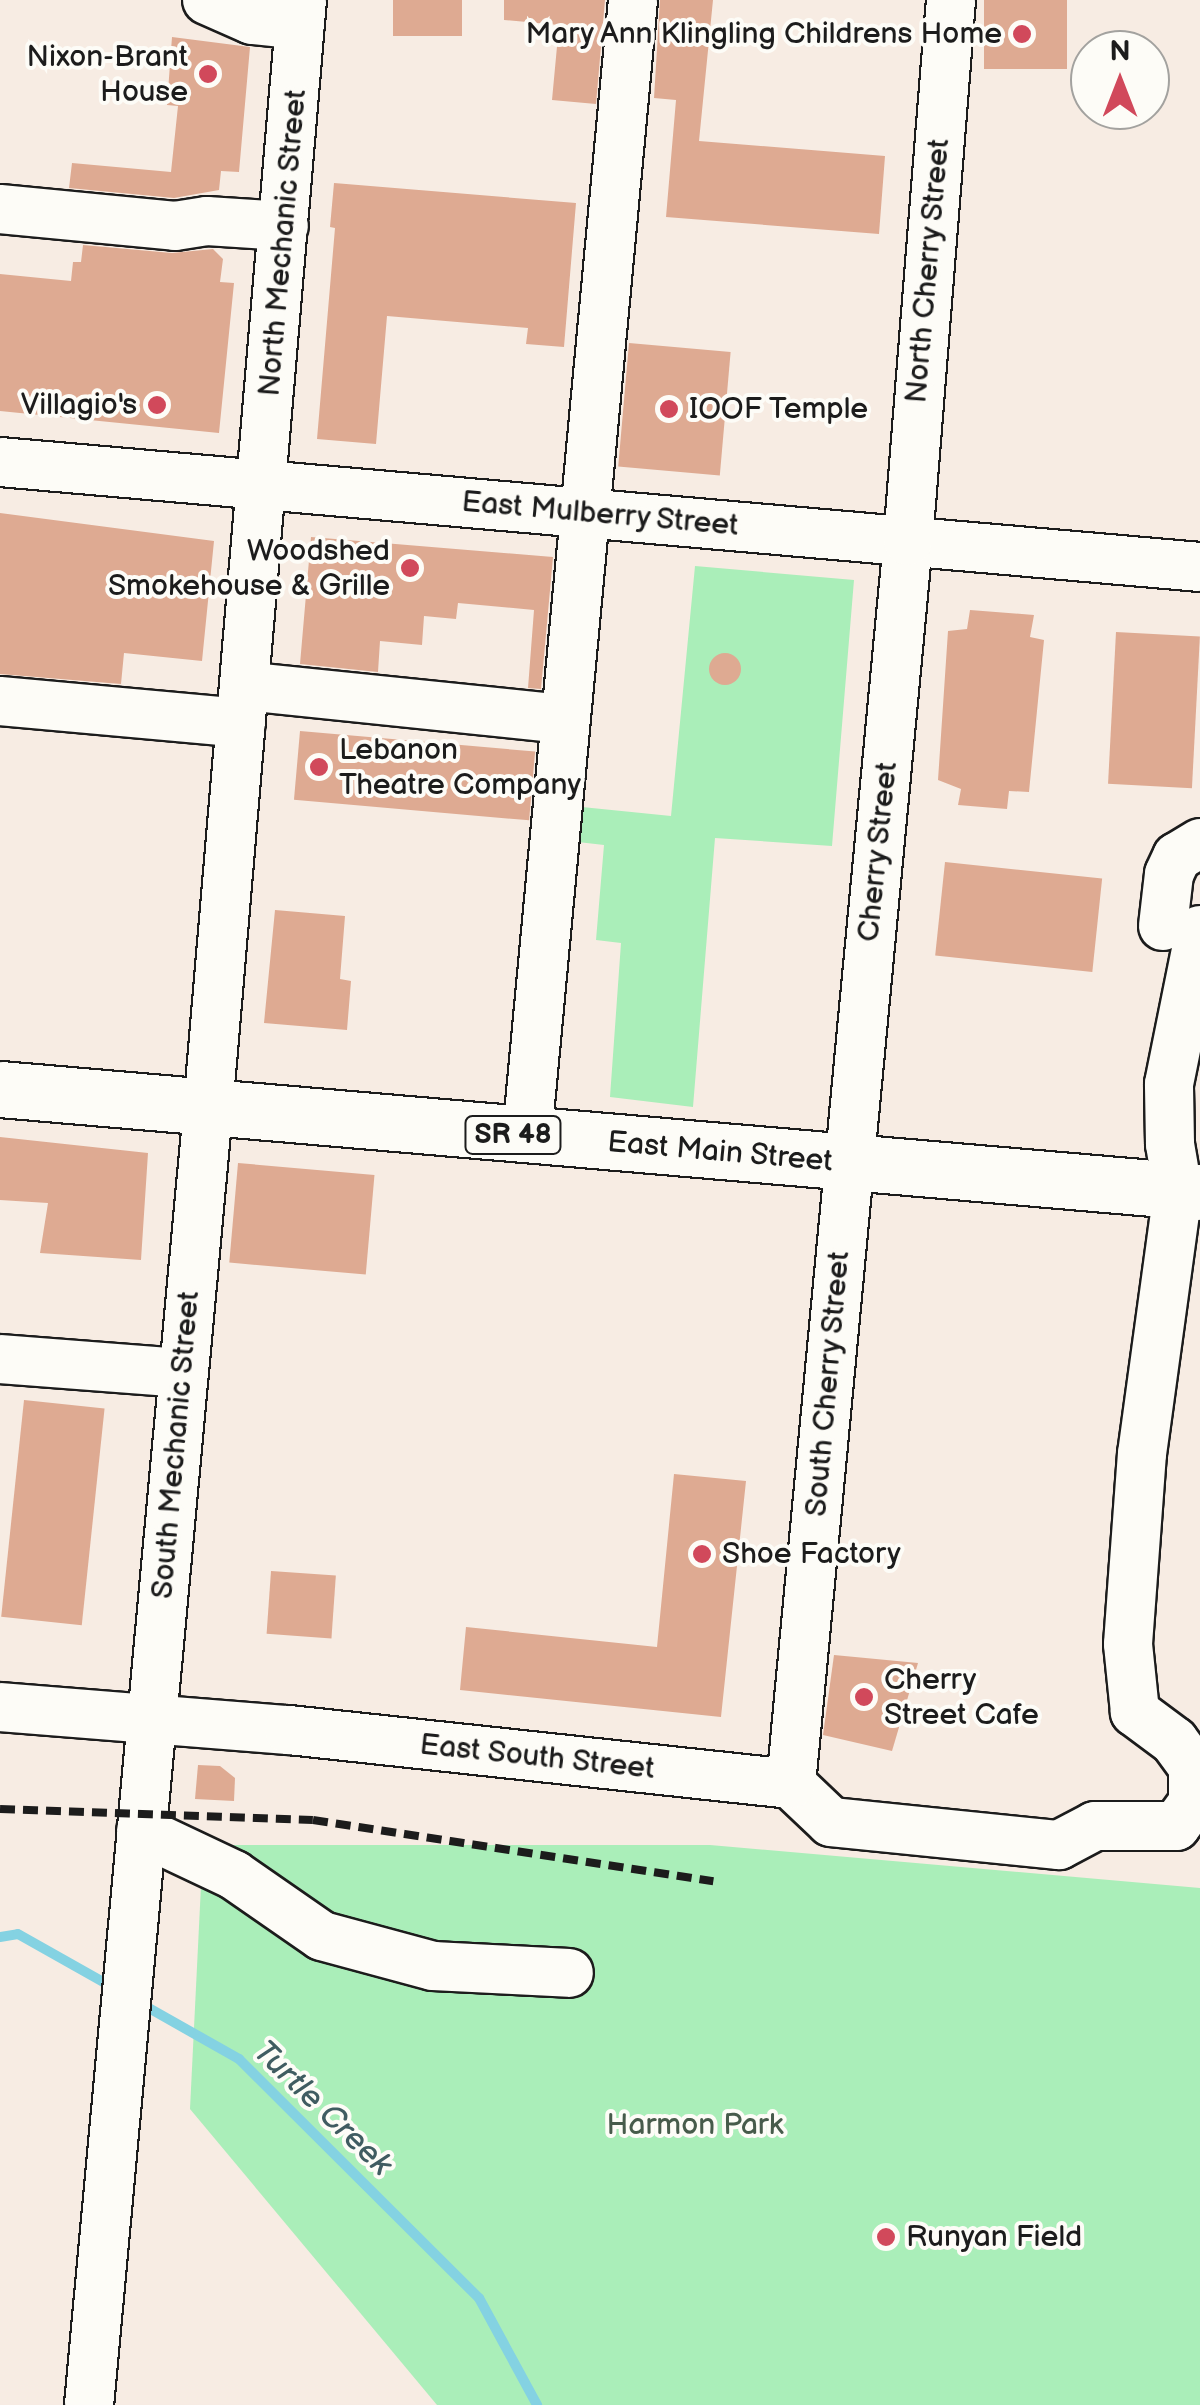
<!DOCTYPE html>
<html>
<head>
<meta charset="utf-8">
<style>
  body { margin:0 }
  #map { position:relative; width:1200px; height:2405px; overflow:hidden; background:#f7ece3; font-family:"Balsamiq Sans",sans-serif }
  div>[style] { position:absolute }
  .green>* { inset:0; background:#aaeeb9 }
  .stream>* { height:10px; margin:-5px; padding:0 5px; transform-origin:5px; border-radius:5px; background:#84d2e2 }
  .building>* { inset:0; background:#deaa92; transform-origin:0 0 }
  .round { border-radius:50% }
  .roads { filter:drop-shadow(2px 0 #1c1c1c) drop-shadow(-2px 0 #1c1c1c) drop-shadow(0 2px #1c1c1c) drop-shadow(0 -2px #1c1c1c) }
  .minor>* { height:48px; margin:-24px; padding:0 24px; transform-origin:24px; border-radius:24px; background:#fdfcf7 }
  .major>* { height:55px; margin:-27.5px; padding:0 27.5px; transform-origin:27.5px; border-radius:27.5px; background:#fdfcf7 }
  .rail>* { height:8px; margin-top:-4px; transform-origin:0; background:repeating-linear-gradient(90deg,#1c1c1c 0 15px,transparent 0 23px) }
  .dots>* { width:28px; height:28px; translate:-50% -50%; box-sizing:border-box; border:5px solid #fdfcf7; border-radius:50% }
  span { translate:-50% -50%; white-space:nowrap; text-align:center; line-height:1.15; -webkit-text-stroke:8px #fdfcf7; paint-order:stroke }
  .shield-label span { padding:2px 8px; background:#fdfcf7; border:2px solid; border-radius:8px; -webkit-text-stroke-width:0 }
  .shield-label { font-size:28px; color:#1c1c1c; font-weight:700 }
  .poi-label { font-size:30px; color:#1c1c1c }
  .right { translate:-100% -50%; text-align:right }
  .left { translate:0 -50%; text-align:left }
  .street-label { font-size:30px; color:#1c1c1c }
  .park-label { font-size:30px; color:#475b4b }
  .water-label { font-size:32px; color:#405c61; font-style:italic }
  .north { position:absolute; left:1070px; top:30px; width:100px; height:100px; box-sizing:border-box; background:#fdfcf7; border:2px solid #a3a29f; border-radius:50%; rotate:0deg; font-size:28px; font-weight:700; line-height:40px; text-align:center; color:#1c1c1c }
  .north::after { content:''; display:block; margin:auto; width:35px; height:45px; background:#d1495b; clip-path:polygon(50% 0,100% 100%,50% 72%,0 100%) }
</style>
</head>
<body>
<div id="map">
  <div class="green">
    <div style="clip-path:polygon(695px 566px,854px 580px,832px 846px,715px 838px,693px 1107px,610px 1097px,621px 943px,596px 940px,604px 845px,569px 841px,572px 806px,671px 816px)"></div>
    <div style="clip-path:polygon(203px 1845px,710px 1845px,1200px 1888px,1200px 2405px,437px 2405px,190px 2109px)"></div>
  </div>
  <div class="stream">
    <div style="left:0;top:1937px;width:18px;rotate:-9deg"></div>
    <div style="left:18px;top:1934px;width:108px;rotate:29.4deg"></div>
    <div style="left:140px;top:2003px;width:114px;rotate:29.5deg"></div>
    <div style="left:239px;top:2059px;width:339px;rotate:44.9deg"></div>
    <div style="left:479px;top:2298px;width:122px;rotate:61.5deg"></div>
  </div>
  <div class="building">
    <div style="left:393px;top:0;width:69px;height:36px"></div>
    <div style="clip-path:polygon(504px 0,605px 0,596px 104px,552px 100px,559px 25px,504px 20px)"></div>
    <div style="clip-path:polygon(660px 0,713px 0,699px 141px,885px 156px,879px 234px,666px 217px,676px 100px,654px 98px)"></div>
    <div style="left:984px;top:0;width:83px;height:69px"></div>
    <div style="clip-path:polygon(172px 37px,250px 47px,239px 172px,221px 171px,219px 190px,174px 198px,69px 188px,72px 163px,171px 172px,178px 106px,167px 105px)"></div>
    <div style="clip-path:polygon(334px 183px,576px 203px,564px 347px,526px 344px,528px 328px,387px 316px,376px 444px,317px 439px,335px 228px,330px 227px)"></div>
    <div style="clip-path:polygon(83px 245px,172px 253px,213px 249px,223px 259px,220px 282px,234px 283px,219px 433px,0 411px,0 274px,71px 281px,73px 262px,81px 262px)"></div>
    <div style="left:629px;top:343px;width:102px;height:124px;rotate:5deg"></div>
    <div style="clip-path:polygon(0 513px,214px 541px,202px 661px,124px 653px,121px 684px,0 674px)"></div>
    <div style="clip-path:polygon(311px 537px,553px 557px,541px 689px,528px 688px,534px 610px,458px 603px,456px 619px,424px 616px,422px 645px,380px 641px,378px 672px,300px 664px)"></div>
    <div style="clip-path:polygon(970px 610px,1034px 615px,1030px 637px,1044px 640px,1029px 792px,1009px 791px,1007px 809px,958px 805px,961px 789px,938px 780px,948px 631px,967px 629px)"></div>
    <div style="left:1116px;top:632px;width:84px;height:152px;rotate:3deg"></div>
    <div class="round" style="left:709px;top:653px;width:32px;height:32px"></div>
    <div style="left:300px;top:731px;width:236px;height:69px;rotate:5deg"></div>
    <div style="left:945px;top:862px;width:158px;height:94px;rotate:6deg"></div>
    <div style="clip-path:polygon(275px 910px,345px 916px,340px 979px,351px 981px,347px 1030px,264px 1023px)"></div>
    <div style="clip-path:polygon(0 1137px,148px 1153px,141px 1260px,40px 1253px,48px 1203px,0 1200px)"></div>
    <div style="left:238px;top:1163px;width:137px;height:100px;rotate:5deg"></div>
    <div style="left:24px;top:1400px;width:81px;height:218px;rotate:6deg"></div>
    <div style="clip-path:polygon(674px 1474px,746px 1481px,721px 1717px,460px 1690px,466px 1627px,657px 1647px)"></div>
    <div style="left:271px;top:1571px;width:65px;height:63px;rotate:4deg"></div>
    <div style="clip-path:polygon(834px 1655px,918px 1663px,892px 1751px,823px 1735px)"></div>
    <div style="clip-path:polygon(198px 1765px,220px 1766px,235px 1778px,234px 1801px,195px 1799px)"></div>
  </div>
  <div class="roads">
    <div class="minor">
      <div style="left:207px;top:0;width:49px;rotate:24deg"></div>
      <div style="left:252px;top:20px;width:48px;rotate:5.9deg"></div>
      <div style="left:0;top:209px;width:176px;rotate:5.5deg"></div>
      <div style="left:175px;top:226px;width:32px;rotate:-9deg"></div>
      <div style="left:207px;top:221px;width:77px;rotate:3.7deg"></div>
      <div style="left:0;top:462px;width:1205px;rotate:5deg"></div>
      <div style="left:244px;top:686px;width:322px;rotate:5.9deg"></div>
      <div style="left:0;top:701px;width:242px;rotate:5.2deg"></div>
      <div style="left:1163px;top:926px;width:52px;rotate:-83.4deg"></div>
      <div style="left:1169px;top:874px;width:19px;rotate:-65deg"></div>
      <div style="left:1177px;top:857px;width:27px;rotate:-31deg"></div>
      <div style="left:527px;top:1136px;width:1141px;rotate:-84.67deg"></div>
      <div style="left:0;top:1359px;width:183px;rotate:4.4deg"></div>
      <div style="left:0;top:1707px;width:290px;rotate:4.6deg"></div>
      <div style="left:289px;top:1730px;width:505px;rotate:6.14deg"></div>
      <div style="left:791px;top:1784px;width:55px;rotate:43.5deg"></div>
      <div style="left:831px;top:1822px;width:229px;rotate:5.8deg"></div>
      <div style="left:1059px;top:1845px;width:41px;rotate:-27.8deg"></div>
      <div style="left:1095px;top:1826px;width:81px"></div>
      <div style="left:1176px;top:1826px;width:29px;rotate:-54deg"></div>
      <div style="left:1193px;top:1803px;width:36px;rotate:-90deg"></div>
      <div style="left:1193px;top:1767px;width:32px;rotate:-126deg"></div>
      <div style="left:1174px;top:1741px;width:49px;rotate:-143.4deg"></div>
      <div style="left:1135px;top:1712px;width:68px;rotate:-95.9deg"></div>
      <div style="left:1128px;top:1644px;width:191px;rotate:-85.8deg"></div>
      <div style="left:1142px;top:1454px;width:265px;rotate:-82.2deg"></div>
      <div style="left:1178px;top:1191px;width:48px;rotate:-99.7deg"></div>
      <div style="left:1170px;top:1144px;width:60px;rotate:-91deg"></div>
      <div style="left:1169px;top:1084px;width:157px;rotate:-78.6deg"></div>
      <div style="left:791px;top:1784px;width:1248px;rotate:-84.62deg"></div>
      <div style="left:908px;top:541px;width:543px;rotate:-85.46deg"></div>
      <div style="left:141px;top:1831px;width:103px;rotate:25.3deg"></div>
      <div style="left:234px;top:1875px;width:107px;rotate:34.7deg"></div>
      <div style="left:322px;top:1936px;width:115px;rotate:15.1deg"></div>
      <div style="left:433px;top:1966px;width:136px;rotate:2.9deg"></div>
      <div style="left:89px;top:2405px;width:1301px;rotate:-84.75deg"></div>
      <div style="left:208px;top:1109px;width:1113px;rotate:-85.16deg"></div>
    </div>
    <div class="major">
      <div style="left:0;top:1089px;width:1204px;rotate:4.91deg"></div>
    </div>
  </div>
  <div class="rail">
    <div style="left:0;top:1809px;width:313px;rotate:2deg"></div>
    <div style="left:313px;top:1820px;width:405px;rotate:8.7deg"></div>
  </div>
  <div class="dots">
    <div style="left:1022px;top:34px;background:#d1495b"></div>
    <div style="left:208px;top:74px;background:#d1495b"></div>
    <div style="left:157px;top:405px;background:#d1495b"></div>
    <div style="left:669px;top:409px;background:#d1495b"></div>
    <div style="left:410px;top:568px;background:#d1495b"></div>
    <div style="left:319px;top:767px;background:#d1495b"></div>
    <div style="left:702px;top:1554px;background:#d1495b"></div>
    <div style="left:864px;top:1697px;background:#d1495b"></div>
    <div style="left:886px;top:2237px;background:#d1495b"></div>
  </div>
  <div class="shield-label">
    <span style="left:513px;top:1135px">SR 48</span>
  </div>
  <div class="poi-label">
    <span class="right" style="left:1002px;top:34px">Mary Ann Klingling Childrens Home</span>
    <span class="right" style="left:188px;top:74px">Nixon-Brant<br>House</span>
    <span class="right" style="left:137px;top:405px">Villagio's</span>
    <span class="left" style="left:689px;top:409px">IOOF Temple</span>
    <span class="right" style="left:390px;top:568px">Woodshed<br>Smokehouse &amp; Grille</span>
    <span class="left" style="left:339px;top:767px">Lebanon<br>Theatre Company</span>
    <span class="left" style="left:722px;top:1554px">Shoe Factory</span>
    <span class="left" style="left:884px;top:1697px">Cherry<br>Street Cafe</span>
    <span class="left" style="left:906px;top:2237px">Runyan Field</span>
  </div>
  <div class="street-label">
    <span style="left:283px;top:243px;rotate:-85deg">North Mechanic Street</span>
    <span style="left:928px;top:271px;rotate:-85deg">North Cherry Street</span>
    <span style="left:600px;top:514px;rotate:5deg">East Mulberry Street</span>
    <span style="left:878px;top:852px;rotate:-84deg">Cherry Street</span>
    <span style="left:720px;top:1152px;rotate:5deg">East Main Street</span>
    <span style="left:828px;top:1384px;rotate:-85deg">South Cherry Street</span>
    <span style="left:176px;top:1445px;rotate:-85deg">South Mechanic Street</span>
    <span style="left:537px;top:1757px;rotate:6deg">East South Street</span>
  </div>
  <div class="park-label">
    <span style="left:695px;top:2125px">Harmon Park</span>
  </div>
  <div class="water-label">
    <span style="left:322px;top:2109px;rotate:44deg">Turtle Creek</span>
  </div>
  <div class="north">N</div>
</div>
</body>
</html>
